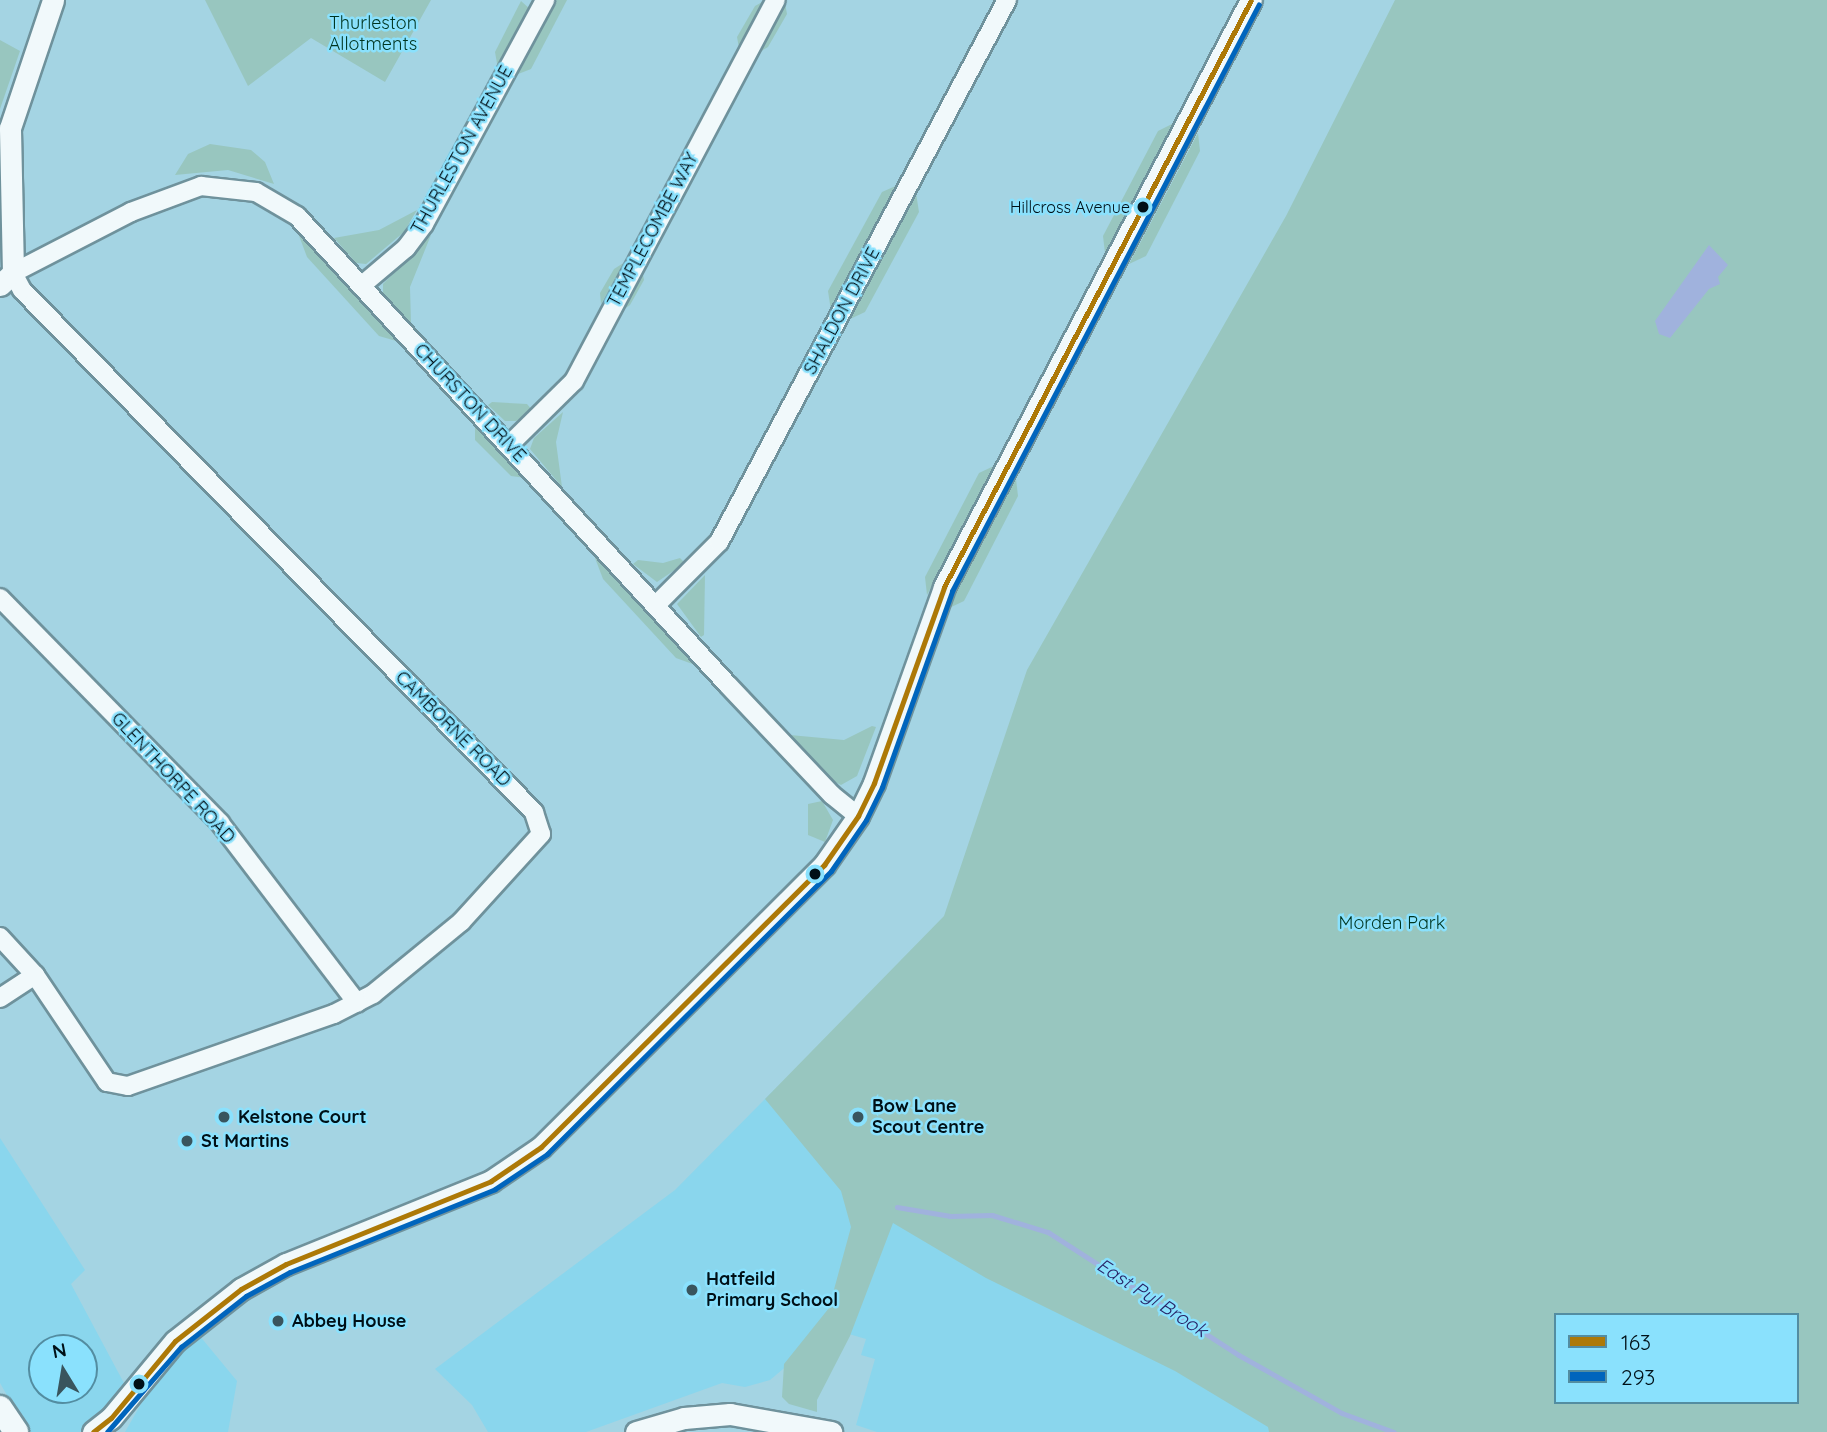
<!DOCTYPE html>
<html>
<head>
<meta charset="utf-8">
<style>
  body { margin:0 }
  #map { position:relative; width:1827px; height:1432px; overflow:hidden; background:#a4d4e3; font-family:Quicksand,sans-serif }
  div>[style] { position:absolute }
  .built>* { inset:0; background:#8ad6ed }
  .green>* { inset:0; background:#98c6bf }
  .water>* { inset:0; background:#a0b2dd }
  .stream>* { height:4.5px; margin:-2.25px; padding:0 2.25px; transform-origin:2.25px; border-radius:2.25px; background:#a0b2dd }
  .roads { filter:drop-shadow(2px 0 #6f929c) drop-shadow(-2px 0 #6f929c) drop-shadow(0 2px #6f929c) drop-shadow(0 -2px #6f929c) }
  .minor>* { height:18px; margin:-9px; padding:0 9px; transform-origin:9px; border-radius:9px; background:#f1f9fb }
  .tertiary>* { height:21px; margin:-10.5px; padding:0 10.5px; transform-origin:10.5px; border-radius:10.5px; background:#f1f9fb }
  .secondary>* { height:24px; margin:-12px; padding:0 12px; transform-origin:12px; border-radius:12px; background:#f1f9fb }
  .bus-1>* { height:5px; margin:-2.5px; padding:0 2.5px; transform-origin:2.5px; border-radius:2.5px; background:#ad7907 }
  .bus-2>* { height:5px; margin:-2.5px; padding:0 2.5px; transform-origin:2.5px; border-radius:2.5px; background:#0065bd }
  .dots>* { width:19px; height:19px; translate:-50% -50%; box-sizing:border-box; border:4px solid #8ae1fd; border-radius:50% }
  span { translate:-50% -50%; white-space:nowrap; text-align:center; line-height:1.15; -webkit-text-stroke:5px #8ae1fd; paint-order:stroke }
  .bus-label { font-size:16px; color:#001017 }
  .right { translate:-100% -50%; text-align:right }
  .park-label { font-size:18px; color:#003520 }
  .street-label { font-size:18px; color:#001017 }
  .poi-label { font-size:18px; color:#001017; font-weight:700 }
  .left { translate:0 -50%; text-align:left }
  .water-label { font-size:19px; color:#292567; font-style:italic }
  .legend { position:absolute; left:1554px; top:1313px; width:245px; height:91px; box-sizing:border-box; background:#8ae1fd; border:2px solid #538da1; margin:0; padding:9px 12px; list-style:none; font-size:21px; color:#001017 }
  .legend li { display:flex; align-items:center; gap:14px; height:35px }
  .legend b { width:35px; border:2px solid #538da1 }
  .north { position:absolute; left:28px; top:1334px; width:70px; height:70px; box-sizing:border-box; background:#8ae1fd; border:2px solid #538da1; border-radius:50%; rotate:349deg; font-size:19px; font-weight:700; line-height:28px; text-align:center; color:#001017 }
  .north::after { content:''; display:block; margin:auto; width:24px; height:32px; background:#39555e; clip-path:polygon(50% 0,100% 100%,50% 72%,0 100%) }
</style>
</head>
<body>
<div id="map">
  <div class="built">
    <div style="clip-path:polygon(774px 1090px,870px 1197px,828px 1319px,801px 1354px,770px 1380px,745px 1387px,722px 1383px,586px 1432px,488px 1432px,472px 1405px,435px 1369px,675px 1190px)"></div>
    <div style="clip-path:polygon(evenodd,0 1138px,85px 1270px,71px 1284px,125px 1385px,80px 1432px,28px 1432px,0 1383px,0 1138px,42px 1348px,84px 1348px,84px 1390px,42px 1390px,42px 1348px)"></div>
    <div style="clip-path:polygon(891px 1221px,1177px 1370px,1270px 1426px,1271px 1432px,877px 1432px,856px 1425px,875px 1359px,861px 1355px,866px 1339px,849px 1334px)"></div>
    <div style="clip-path:polygon(199px 1335px,237px 1381px,228px 1432px,125px 1432px,153px 1383px)"></div>
  </div>
  <div class="green">
    <div style="clip-path:polygon(205px 0,431px 0,385px 82px,311px 38px,248px 86px)"></div>
    <div style="clip-path:polygon(554px 0,567px 0,531px 69px,513px 76px)"></div>
    <div style="clip-path:polygon(766px 0,739px 48px,737px 37px,755px 6px)"></div>
    <div style="clip-path:polygon(evenodd,1395px 0,1827px 0,1827px 1432px,1269px 1432px,1268px 1427px,1175px 1371px,986px 1278px,893px 1223px,850px 1336px,817px 1400px,817px 1412px,789px 1404px,782px 1397px,784px 1364px,829px 1308px,851px 1227px,841px 1191px,765px 1099px,944px 916px,1027px 670px,1286px 216px,1395px 0,1556px 1315px,1797px 1315px,1797px 1402px,1556px 1402px,1556px 1315px)"></div>
    <div style="clip-path:polygon(521px 1px,530px 9px,498px 69px,495px 52px)"></div>
    <div style="clip-path:polygon(785px 3px,787px 14px,768px 47px,758px 53px)"></div>
    <div style="clip-path:polygon(0 40px,20px 51px,0 109px)"></div>
    <div style="clip-path:polygon(1174px 123px,1175px 124px,1105px 253px,1103px 236px,1158px 131px)"></div>
    <div style="clip-path:polygon(1198px 133px,1200px 151px,1146px 256px,1129px 264px)"></div>
    <div style="clip-path:polygon(210px 144px,251px 150px,265px 162px,274px 184px,228px 170px,175px 175px,188px 154px)"></div>
    <div style="clip-path:polygon(900px 184px,831px 311px,828px 291px,882px 192px)"></div>
    <div style="clip-path:polygon(916px 193px,919px 212px,865px 312px,848px 320px)"></div>
    <div style="clip-path:polygon(417px 210px,404px 232px,366px 264px,356px 263px,334px 238px,379px 230px)"></div>
    <div style="clip-path:polygon(298px 233px,299px 233px,403px 343px,379px 336px,307px 257px)"></div>
    <div style="clip-path:polygon(431px 235px,410px 287px,411px 323px,383px 294px,383px 284px)"></div>
    <div style="clip-path:polygon(625px 262px,601px 304px,600px 293px,614px 269px)"></div>
    <div style="clip-path:polygon(642px 269px,644px 280px,630px 305px,620px 312px)"></div>
    <div style="clip-path:polygon(492px 402px,527px 404px,532px 410px,516px 421px,505px 421px,488px 405px)"></div>
    <div style="clip-path:polygon(563px 412px,556px 442px,562px 487px,530px 449px,534px 438px)"></div>
    <div style="clip-path:polygon(475px 426px,476px 425px,526px 478px,511px 476px,475px 440px)"></div>
    <div style="clip-path:polygon(996px 465px,927px 595px,925px 577px,979px 473px)"></div>
    <div style="clip-path:polygon(1016px 479px,1018px 496px,964px 601px,947px 609px)"></div>
    <div style="clip-path:polygon(595px 558px,596px 557px,698px 666px,676px 658px,603px 579px)"></div>
    <div style="clip-path:polygon(680px 558px,685px 563px,657px 582px,633px 564px,638px 560px,663px 563px)"></div>
    <div style="clip-path:polygon(705px 575px,704px 635px,701px 637px,677px 604px)"></div>
    <div style="clip-path:polygon(872px 726px,876px 727px,857px 776px,841px 785px,829px 779px,790px 735px,844px 740px)"></div>
    <div style="clip-path:polygon(822px 801px,833px 820px,825px 842px,808px 835px,808px 804px)"></div>
  </div>
  <div class="water">
    <div style="clip-path:polygon(1709px 245px,1728px 265px,1718px 277px,1720px 284px,1709px 289px,1670px 338px,1659px 334px,1655px 321px)"></div>
  </div>
  <div class="stream">
    <div style="left:897px;top:1207px;width:54px;rotate:9.6deg"></div>
    <div style="left:950px;top:1216px;width:42px;rotate:-1.4deg"></div>
    <div style="left:992px;top:1215px;width:59px;rotate:16.9deg"></div>
    <div style="left:1048px;top:1232px;width:227px;rotate:32.8deg"></div>
    <div style="left:1239px;top:1355px;width:118px;rotate:29.4deg"></div>
    <div style="left:1342px;top:1413px;width:55px;rotate:20.1deg"></div>
  </div>
  <div class="roads">
    <div class="minor">
      <div style="left:361px;top:286px;width:59px;rotate:-40.2deg"></div>
      <div style="left:406px;top:248px;width:30px;rotate:-53deg"></div>
      <div style="left:424px;top:224px;width:255px;rotate:-61.6deg"></div>
      <div style="left:509px;top:445px;width:91px;rotate:-44.6deg"></div>
      <div style="left:574px;top:381px;width:431px;rotate:-62.1deg"></div>
      <div style="left:0;top:598px;width:315px;rotate:45.6deg"></div>
      <div style="left:220px;top:823px;width:226px;rotate:52.7deg"></div>
      <div style="left:656px;top:605px;width:89px;rotate:-45deg"></div>
      <div style="left:719px;top:542px;width:614px;rotate:-62.02deg"></div>
      <div style="left:0;top:937px;width:52px;rotate:47.4deg"></div>
      <div style="left:35px;top:975px;width:129px;rotate:56.1deg"></div>
      <div style="left:107px;top:1082px;width:21px;rotate:11deg"></div>
      <div style="left:128px;top:1086px;width:218px;rotate:-19.3deg"></div>
      <div style="left:334px;top:1014px;width:44px;rotate:-27.1deg"></div>
      <div style="left:373px;top:994px;width:114px;rotate:-39.3deg"></div>
      <div style="left:461px;top:922px;width:119px;rotate:-47.7deg"></div>
      <div style="left:541px;top:834px;width:23px;rotate:-108deg"></div>
      <div style="left:534px;top:812px;width:731px;rotate:-134.45deg"></div>
      <div style="left:22px;top:290px;width:19px;rotate:-118deg"></div>
      <div style="left:13px;top:273px;width:133px;rotate:-27.3deg"></div>
      <div style="left:131px;top:212px;width:75px;rotate:-20.4deg"></div>
      <div style="left:201px;top:186px;width:55px;rotate:6.2deg"></div>
      <div style="left:256px;top:192px;width:48px;rotate:30.3deg"></div>
      <div style="left:297px;top:216px;width:637px;rotate:47.42deg"></div>
      <div style="left:728px;top:685px;width:151px;rotate:46.6deg"></div>
      <div style="left:832px;top:795px;width:33px;rotate:39deg"></div>
      <div style="left:0;top:998px;width:42px;rotate:-33.3deg"></div>
    </div>
    <div class="tertiary">
      <div style="left:0;top:285px;width:18px;rotate:-43deg"></div>
      <div style="left:13px;top:273px;width:145px;rotate:-91.2deg"></div>
      <div style="left:10px;top:128px;width:135px;rotate:-71.4deg"></div>
      <div style="left:93px;top:1432px;width:23px;rotate:-38deg"></div>
      <div style="left:111px;top:1418px;width:100px;rotate:-50.3deg"></div>
      <div style="left:175px;top:1341px;width:84px;rotate:-38.2deg"></div>
      <div style="left:241px;top:1289px;width:51px;rotate:-29.1deg"></div>
      <div style="left:286px;top:1264px;width:221px;rotate:-22deg"></div>
      <div style="left:491px;top:1181px;width:60px;rotate:-34.2deg"></div>
      <div style="left:541px;top:1147px;width:400px;rotate:-44.9deg"></div>
      <div style="left:824px;top:865px;width:60px;rotate:-55.2deg"></div>
      <div style="left:858px;top:816px;width:37px;rotate:-64deg"></div>
      <div style="left:874px;top:783px;width:208px;rotate:-70.3deg"></div>
      <div style="left:944px;top:587px;width:662px;rotate:-62.39deg"></div>
      <div style="left:636px;top:1432px;width:50px;rotate:-16.3deg"></div>
      <div style="left:684px;top:1418px;width:46px;rotate:-5deg"></div>
      <div style="left:730px;top:1414px;width:103px;rotate:10.1deg"></div>
    </div>
    <div class="secondary">
      <div style="left:0;top:1408px;width:29px;rotate:56deg"></div>
    </div>
  </div>
  <div class="bus-1">
    <div style="left:93px;top:1432px;width:23px;rotate:-38deg"></div>
    <div style="left:111px;top:1418px;width:100px;rotate:-50.3deg"></div>
    <div style="left:175px;top:1341px;width:84px;rotate:-38.2deg"></div>
    <div style="left:241px;top:1289px;width:51px;rotate:-29.1deg"></div>
    <div style="left:286px;top:1264px;width:221px;rotate:-22deg"></div>
    <div style="left:491px;top:1181px;width:60px;rotate:-34.2deg"></div>
    <div style="left:541px;top:1147px;width:400px;rotate:-44.9deg"></div>
    <div style="left:824px;top:865px;width:60px;rotate:-55.2deg"></div>
    <div style="left:858px;top:816px;width:37px;rotate:-64deg"></div>
    <div style="left:874px;top:783px;width:208px;rotate:-70.3deg"></div>
    <div style="left:944px;top:587px;width:662px;rotate:-62.39deg"></div>
  </div>
  <div class="bus-2">
    <div style="left:107px;top:1432px;width:113px;rotate:-49deg"></div>
    <div style="left:181px;top:1347px;width:83px;rotate:-38.1deg"></div>
    <div style="left:246px;top:1296px;width:50px;rotate:-28.6deg"></div>
    <div style="left:290px;top:1272px;width:221px;rotate:-22deg"></div>
    <div style="left:495px;top:1189px;width:63px;rotate:-33.9deg"></div>
    <div style="left:547px;top:1154px;width:401px;rotate:-44.9deg"></div>
    <div style="left:831px;top:871px;width:62px;rotate:-55.5deg"></div>
    <div style="left:866px;top:820px;width:37px;rotate:-64deg"></div>
    <div style="left:882px;top:787px;width:208px;rotate:-70.3deg"></div>
    <div style="left:952px;top:591px;width:662px;rotate:-62.39deg"></div>
  </div>
  <div class="dots">
    <div style="left:1143px;top:207px;background:#001017"></div>
    <div style="left:815px;top:874px;background:#001017"></div>
    <div style="left:224px;top:1117px;background:#39555e"></div>
    <div style="left:858px;top:1117px;background:#39555e"></div>
    <div style="left:187px;top:1141px;background:#39555e"></div>
    <div style="left:692px;top:1290px;background:#39555e"></div>
    <div style="left:278px;top:1321px;background:#39555e"></div>
    <div style="left:139px;top:1384px;background:#001017"></div>
  </div>
  <div class="bus-label">
    <span class="right" style="left:1130px;top:207px">Hillcross Avenue</span>
  </div>
  <div class="park-label">
    <span style="left:373px;top:34px">Thurleston<br>Allotments</span>
    <span style="left:1392px;top:923px">Morden Park</span>
  </div>
  <div class="street-label">
    <span style="left:462px;top:150px;rotate:-61deg">THURLESTON AVENUE</span>
    <span style="left:653px;top:230px;rotate:-62deg">TEMPLECOMBE WAY</span>
    <span style="left:842px;top:311px;rotate:-62deg">SHALDON DRIVE</span>
    <span style="left:470px;top:403px;rotate:47deg">CHURSTON DRIVE</span>
    <span style="left:453px;top:729px;rotate:45deg">CAMBORNE ROAD</span>
    <span style="left:173px;top:778px;rotate:47deg">GLENTHORPE ROAD</span>
  </div>
  <div class="poi-label">
    <span class="left" style="left:872px;top:1117px">Bow Lane<br>Scout Centre</span>
    <span class="left" style="left:238px;top:1117px">Kelstone Court</span>
    <span class="left" style="left:201px;top:1141px">St Martins</span>
    <span class="left" style="left:706px;top:1290px">Hatfeild<br>Primary School</span>
    <span class="left" style="left:292px;top:1321px">Abbey House</span>
  </div>
  <div class="water-label">
    <span style="left:1152px;top:1298px;rotate:33deg">East Pyl Brook</span>
  </div>
  <ul class="legend">
  <li><b style="height:9px;background:#ad7907"></b>163</li>
  <li><b style="height:9px;background:#0065bd"></b>293</li>
  </ul>
  <div class="north">N</div>
</div>
</body>
</html>
